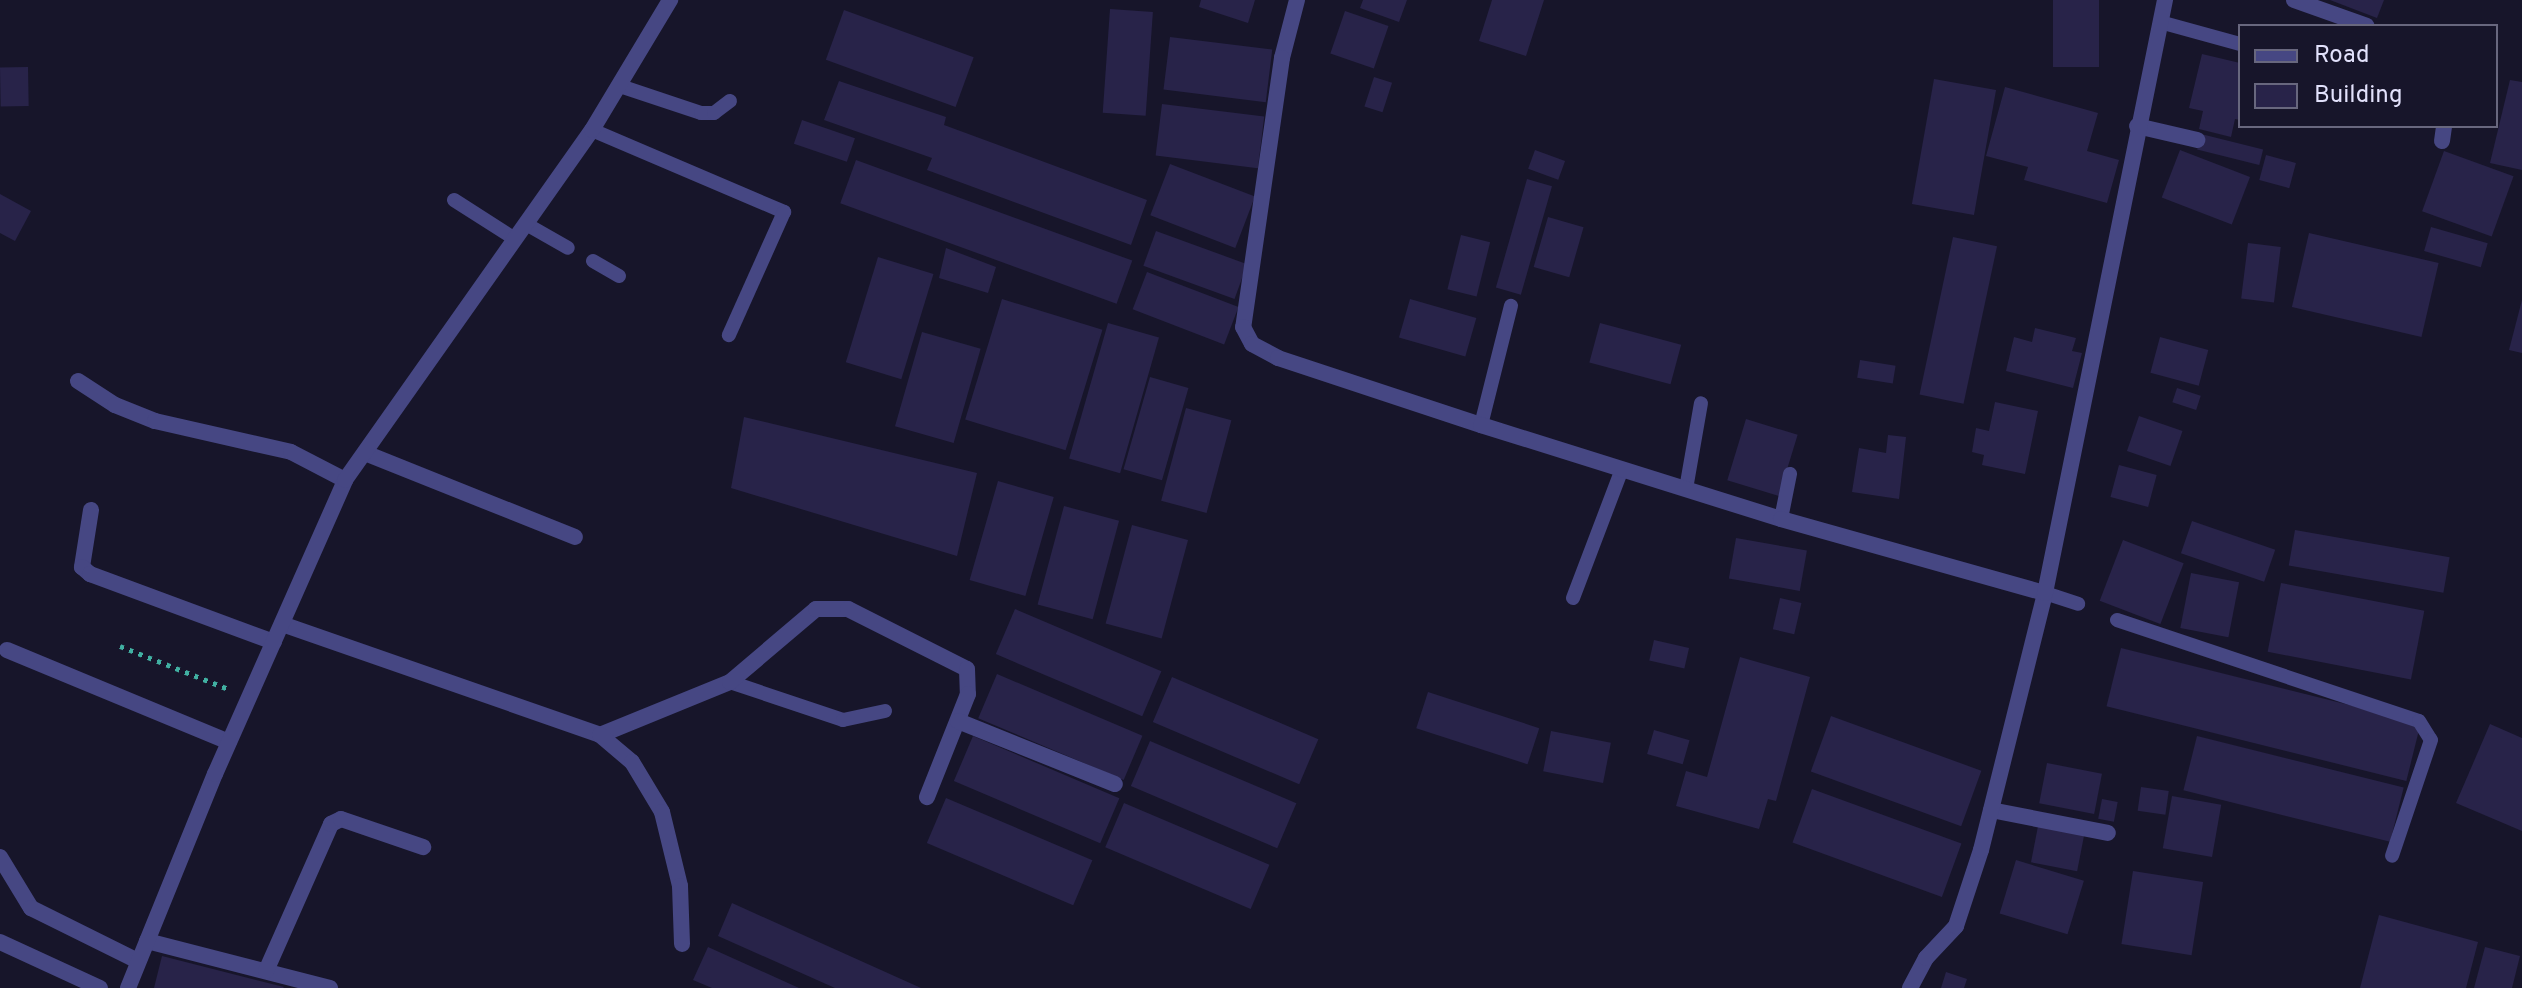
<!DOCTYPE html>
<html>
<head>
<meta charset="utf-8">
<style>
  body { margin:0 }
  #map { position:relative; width:2522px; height:988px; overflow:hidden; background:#17152a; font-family:Overpass,sans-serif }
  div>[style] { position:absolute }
  .building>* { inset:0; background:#282349; transform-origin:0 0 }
  .path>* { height:5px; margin-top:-2.5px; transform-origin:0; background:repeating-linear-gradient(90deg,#41b0a2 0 4px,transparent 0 10px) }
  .service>* { height:14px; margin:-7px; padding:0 7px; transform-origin:7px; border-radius:7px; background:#464783 }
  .minor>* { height:16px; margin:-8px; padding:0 8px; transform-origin:8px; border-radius:8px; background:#464783 }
  .tertiary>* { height:16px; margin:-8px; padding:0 8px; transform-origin:8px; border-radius:8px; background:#464783 }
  span { translate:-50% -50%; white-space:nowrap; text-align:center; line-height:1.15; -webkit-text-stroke:6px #17152a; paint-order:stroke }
  .legend { position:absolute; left:2238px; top:24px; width:260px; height:104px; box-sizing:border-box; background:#17152a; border:2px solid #68677e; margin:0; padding:10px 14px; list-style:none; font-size:24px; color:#e2e1fb }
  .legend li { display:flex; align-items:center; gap:16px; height:40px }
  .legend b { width:40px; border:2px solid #68677e }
</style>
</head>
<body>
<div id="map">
  <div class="building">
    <div style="clip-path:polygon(1201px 0,1255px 0,1248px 23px,1199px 7px)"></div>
    <div style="clip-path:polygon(1363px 0,1407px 0,1399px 22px,1360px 8px)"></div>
    <div style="clip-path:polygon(1492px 0,1544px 0,1526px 56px,1479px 41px)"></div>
    <div style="left:2053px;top:0;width:46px;height:67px"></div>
    <div style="clip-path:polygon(2330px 0,2384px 0,2377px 18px)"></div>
    <div style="left:1110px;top:9px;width:43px;height:104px;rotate:4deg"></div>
    <div style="left:844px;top:10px;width:138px;height:53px;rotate:20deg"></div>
    <div style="left:1345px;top:11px;width:46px;height:45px;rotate:19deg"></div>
    <div style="left:1170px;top:37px;width:103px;height:53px;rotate:7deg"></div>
    <div style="clip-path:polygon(2202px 54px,2240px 63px,2240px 120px,2235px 119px,2231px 137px,2199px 129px,2203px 111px,2189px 108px)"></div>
    <div style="left:28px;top:67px;width:39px;height:28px;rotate:89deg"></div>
    <div style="left:1374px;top:77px;width:19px;height:31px;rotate:18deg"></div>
    <div style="left:1934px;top:79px;width:63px;height:127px;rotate:10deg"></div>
    <div style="clip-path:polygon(2510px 80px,2522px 82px,2522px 170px,2490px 163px)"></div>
    <div style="clip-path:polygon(839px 81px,946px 117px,944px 125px,1147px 200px,1131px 245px,927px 170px,932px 158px,824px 120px)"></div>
    <div style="clip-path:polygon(2005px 87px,2098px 113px,2087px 151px,2119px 160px,2107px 203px,2024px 180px,2028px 167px,1986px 156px)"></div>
    <div style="left:1162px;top:104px;width:103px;height:52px;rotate:7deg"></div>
    <div style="left:802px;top:120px;width:56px;height:25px;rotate:19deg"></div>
    <div style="left:2201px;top:134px;width:64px;height:16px;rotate:14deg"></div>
    <div style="left:1535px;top:150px;width:32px;height:20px;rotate:20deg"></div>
    <div style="left:2180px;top:150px;width:75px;height:51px;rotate:21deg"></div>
    <div style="left:2444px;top:151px;width:74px;height:64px;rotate:20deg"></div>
    <div style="left:2266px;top:155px;width:31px;height:26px;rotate:15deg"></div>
    <div style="left:856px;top:160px;width:294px;height:46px;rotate:20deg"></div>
    <div style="left:1170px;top:164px;width:91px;height:55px;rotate:21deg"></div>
    <div style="left:1527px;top:179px;width:26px;height:113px;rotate:16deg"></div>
    <div style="clip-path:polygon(0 194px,31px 211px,15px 241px,0 233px)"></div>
    <div style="left:1548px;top:217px;width:37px;height:52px;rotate:16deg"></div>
    <div style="left:2431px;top:227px;width:59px;height:25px;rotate:16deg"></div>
    <div style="left:1156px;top:231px;width:97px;height:37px;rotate:20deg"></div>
    <div style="left:2309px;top:233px;width:133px;height:76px;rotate:13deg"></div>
    <div style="left:1461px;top:235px;width:30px;height:56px;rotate:14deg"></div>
    <div style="left:1953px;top:237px;width:45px;height:161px;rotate:12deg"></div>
    <div style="left:2248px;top:243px;width:33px;height:56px;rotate:7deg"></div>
    <div style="clip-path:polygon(946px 248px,996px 267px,988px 293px,939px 278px)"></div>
    <div style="left:878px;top:257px;width:58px;height:110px;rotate:17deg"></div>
    <div style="left:1147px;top:272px;width:98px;height:40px;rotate:21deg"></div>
    <div style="left:1002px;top:299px;width:105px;height:126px;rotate:17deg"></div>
    <div style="left:1410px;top:299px;width:69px;height:40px;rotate:16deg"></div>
    <div style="clip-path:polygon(2522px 300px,2522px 353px,2509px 350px)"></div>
    <div style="left:1108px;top:323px;width:53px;height:141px;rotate:16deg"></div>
    <div style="left:1600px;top:323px;width:84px;height:41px;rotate:15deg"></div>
    <div style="clip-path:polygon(2035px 328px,2076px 338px,2072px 351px,2082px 353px,2073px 388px,2006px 371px,2014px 337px,2032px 342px)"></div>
    <div style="left:922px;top:332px;width:61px;height:98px;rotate:16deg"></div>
    <div style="left:2160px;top:337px;width:50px;height:37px;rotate:15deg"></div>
    <div style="left:1860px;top:360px;width:36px;height:18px;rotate:9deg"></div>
    <div style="left:1150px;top:377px;width:40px;height:96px;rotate:16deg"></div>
    <div style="left:2177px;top:388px;width:25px;height:15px;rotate:18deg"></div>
    <div style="clip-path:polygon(1995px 402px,2038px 411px,2025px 474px,1982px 465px,1984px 455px,1972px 452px,1976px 428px,1989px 431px)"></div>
    <div style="left:1186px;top:408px;width:47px;height:96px;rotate:15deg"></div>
    <div style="left:2139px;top:416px;width:46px;height:37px;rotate:19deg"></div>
    <div style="clip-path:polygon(744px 417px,977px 473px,957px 556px,731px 488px)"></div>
    <div style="left:1746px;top:419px;width:54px;height:64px;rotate:17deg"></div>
    <div style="clip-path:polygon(1888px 435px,1906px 437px,1899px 499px,1852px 492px,1859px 448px,1886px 453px)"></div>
    <div style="left:2119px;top:465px;width:39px;height:33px;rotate:15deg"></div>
    <div style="left:998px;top:481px;width:58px;height:103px;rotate:16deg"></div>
    <div style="left:1064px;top:506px;width:57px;height:102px;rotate:15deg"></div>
    <div style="left:2192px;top:521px;width:88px;height:34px;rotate:19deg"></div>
    <div style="left:1132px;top:525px;width:58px;height:102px;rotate:15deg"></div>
    <div style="left:2295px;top:530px;width:157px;height:36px;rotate:10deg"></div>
    <div style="left:1736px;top:538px;width:72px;height:41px;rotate:10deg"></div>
    <div style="left:2123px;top:540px;width:65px;height:65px;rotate:21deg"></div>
    <div style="left:2191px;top:573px;width:49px;height:56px;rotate:11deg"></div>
    <div style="left:2281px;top:583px;width:146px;height:70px;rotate:11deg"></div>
    <div style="left:1780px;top:598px;width:22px;height:32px;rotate:13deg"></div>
    <div style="left:1015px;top:609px;width:159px;height:49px;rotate:23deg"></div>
    <div style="left:1654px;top:640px;width:36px;height:21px;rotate:13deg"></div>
    <div style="left:2121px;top:648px;width:309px;height:60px;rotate:14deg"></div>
    <div style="clip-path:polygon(1740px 657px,1810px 677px,1776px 801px,1768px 799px,1759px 829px,1676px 806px,1686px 771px,1707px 777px)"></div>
    <div style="left:997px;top:674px;width:158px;height:48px;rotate:23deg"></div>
    <div style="left:1172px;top:677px;width:159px;height:49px;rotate:23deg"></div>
    <div style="left:1428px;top:692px;width:117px;height:38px;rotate:18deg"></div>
    <div style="left:1831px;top:716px;width:160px;height:59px;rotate:20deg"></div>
    <div style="clip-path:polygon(2490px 724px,2522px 738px,2522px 831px,2456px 803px)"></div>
    <div style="left:1654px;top:730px;width:37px;height:25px;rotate:16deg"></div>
    <div style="left:1551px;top:731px;width:61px;height:41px;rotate:11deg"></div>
    <div style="left:973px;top:736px;width:159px;height:49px;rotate:23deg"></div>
    <div style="left:2197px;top:736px;width:213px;height:56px;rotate:14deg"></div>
    <div style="left:1150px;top:741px;width:159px;height:49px;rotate:23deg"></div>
    <div style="left:2047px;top:763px;width:56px;height:41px;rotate:11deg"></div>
    <div style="left:2141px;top:787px;width:28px;height:24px;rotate:8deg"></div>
    <div style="left:1812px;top:789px;width:159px;height:57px;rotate:20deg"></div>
    <div style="left:2172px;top:796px;width:50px;height:53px;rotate:10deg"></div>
    <div style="left:946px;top:798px;width:159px;height:49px;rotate:23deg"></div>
    <div style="left:2102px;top:799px;width:16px;height:20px;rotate:11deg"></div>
    <div style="left:1124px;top:803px;width:158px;height:48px;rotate:23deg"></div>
    <div style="left:2039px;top:821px;width:47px;height:42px;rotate:11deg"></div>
    <div style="left:2016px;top:860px;width:71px;height:56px;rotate:17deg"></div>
    <div style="left:2133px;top:871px;width:71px;height:74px;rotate:9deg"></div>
    <div style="clip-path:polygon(732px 903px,921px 988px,835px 988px,718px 936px)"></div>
    <div style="clip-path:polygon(2379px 915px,2478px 942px,2466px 988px,2360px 988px)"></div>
    <div style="clip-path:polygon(708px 947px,799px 988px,712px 988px,693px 980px)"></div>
    <div style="clip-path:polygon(2485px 947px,2520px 956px,2512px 988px,2474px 988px)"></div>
    <div style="clip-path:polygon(162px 956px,284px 987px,283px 988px,154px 988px)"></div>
    <div style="clip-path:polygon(1946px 972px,1967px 979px,1964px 988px,1941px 988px)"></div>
  </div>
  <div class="path">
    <div style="left:120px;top:646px;width:119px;rotate:21.6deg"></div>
  </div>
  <div class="service">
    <div style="left:2160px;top:22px;width:83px;rotate:15.4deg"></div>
    <div style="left:620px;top:86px;width:85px;rotate:18.4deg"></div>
    <div style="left:701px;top:113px;width:13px"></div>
    <div style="left:714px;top:113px;width:20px;rotate:-37deg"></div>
    <div style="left:592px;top:130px;width:209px;rotate:23.1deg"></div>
    <div style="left:784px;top:212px;width:135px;rotate:114.1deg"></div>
    <div style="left:454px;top:200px;width:72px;rotate:32.6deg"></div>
    <div style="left:526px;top:224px;width:48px;rotate:29.7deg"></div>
    <div style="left:593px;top:261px;width:30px;rotate:30deg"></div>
    <div style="left:1481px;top:425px;width:123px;rotate:-75.9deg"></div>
    <div style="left:1686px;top:489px;width:87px;rotate:-80.1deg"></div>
    <div style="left:1781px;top:519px;width:46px;rotate:-78.7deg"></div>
    <div style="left:2045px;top:593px;width:35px;rotate:18deg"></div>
    <div style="left:1573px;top:598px;width:138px;rotate:-69.2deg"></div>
    <div style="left:2117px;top:620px;width:318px;rotate:18.5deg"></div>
    <div style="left:2419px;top:721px;width:22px;rotate:58deg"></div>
    <div style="left:2431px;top:740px;width:122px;rotate:108.6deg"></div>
    <div style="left:730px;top:682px;width:119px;rotate:18.6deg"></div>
    <div style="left:843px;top:720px;width:43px;rotate:-12.1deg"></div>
  </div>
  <div class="minor">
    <div style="left:1297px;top:0;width:60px;rotate:104.5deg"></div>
    <div style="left:1282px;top:58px;width:272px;rotate:98.2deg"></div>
    <div style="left:1243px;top:327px;width:19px;rotate:62deg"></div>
    <div style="left:1252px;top:344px;width:30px;rotate:28deg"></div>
    <div style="left:1278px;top:358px;width:214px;rotate:18.3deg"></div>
    <div style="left:1481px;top:425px;width:314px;rotate:17.4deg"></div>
    <div style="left:1781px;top:519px;width:274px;rotate:15.7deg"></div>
    <div style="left:2294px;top:0;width:77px;rotate:19.6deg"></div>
    <div style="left:2137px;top:126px;width:62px;rotate:13.1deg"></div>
    <div style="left:2442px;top:141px;width:15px;rotate:-82deg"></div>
    <div style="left:78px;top:381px;width:44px;rotate:33deg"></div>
    <div style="left:115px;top:405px;width:43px;rotate:21.8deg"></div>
    <div style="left:155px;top:421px;width:139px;rotate:12.8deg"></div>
    <div style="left:291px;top:452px;width:61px;rotate:27.4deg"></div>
    <div style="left:365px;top:453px;width:226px;rotate:21.8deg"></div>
    <div style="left:91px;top:510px;width:58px;rotate:99deg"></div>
    <div style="left:82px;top:567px;width:11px;rotate:41deg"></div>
    <div style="left:90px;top:574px;width:196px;rotate:20.3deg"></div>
    <div style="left:282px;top:624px;width:337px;rotate:19.2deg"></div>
    <div style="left:600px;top:735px;width:140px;rotate:-22.2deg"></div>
    <div style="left:730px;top:682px;width:113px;rotate:-40.3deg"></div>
    <div style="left:816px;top:609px;width:32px"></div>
    <div style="left:848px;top:609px;width:133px;rotate:26.8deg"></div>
    <div style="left:967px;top:669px;width:25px;rotate:88deg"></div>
    <div style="left:968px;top:694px;width:111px;rotate:111.7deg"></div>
    <div style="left:7px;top:650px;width:240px;rotate:22.5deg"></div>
    <div style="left:958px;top:721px;width:169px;rotate:21.9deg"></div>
    <div style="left:600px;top:735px;width:42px;rotate:40.2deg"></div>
    <div style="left:632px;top:762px;width:58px;rotate:59deg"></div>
    <div style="left:662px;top:812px;width:76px;rotate:76.3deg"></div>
    <div style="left:680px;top:886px;width:58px;rotate:88deg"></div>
    <div style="left:1991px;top:810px;width:119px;rotate:11.1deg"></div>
    <div style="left:0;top:857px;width:60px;rotate:58.7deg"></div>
    <div style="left:31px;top:908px;width:119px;rotate:26.4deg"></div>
    <div style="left:147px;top:941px;width:189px;rotate:14.4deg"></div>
    <div style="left:0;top:942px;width:110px;rotate:24.7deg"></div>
    <div style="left:266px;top:971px;width:161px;rotate:-66.1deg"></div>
    <div style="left:331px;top:824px;width:11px;rotate:-27deg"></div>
    <div style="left:341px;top:819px;width:87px;rotate:18.9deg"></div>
    <div style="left:1910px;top:988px;width:34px;rotate:-62deg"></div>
    <div style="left:1926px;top:958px;width:44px;rotate:-46.8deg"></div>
    <div style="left:1956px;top:926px;width:80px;rotate:-71.8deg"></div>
    <div style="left:1981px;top:850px;width:265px;rotate:-76deg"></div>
    <div style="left:2045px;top:593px;width:605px;rotate:-78.56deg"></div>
  </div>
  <div class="tertiary">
    <div style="left:128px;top:988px;width:231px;rotate:-67.9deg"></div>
    <div style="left:215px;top:774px;width:321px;rotate:-66.1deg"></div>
    <div style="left:345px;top:480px;width:428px;rotate:-54.8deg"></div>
    <div style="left:592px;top:130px;width:152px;rotate:-59deg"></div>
  </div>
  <ul class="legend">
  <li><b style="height:10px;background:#464783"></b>Road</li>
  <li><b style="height:22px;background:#282349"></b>Building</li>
  </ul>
</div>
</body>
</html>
